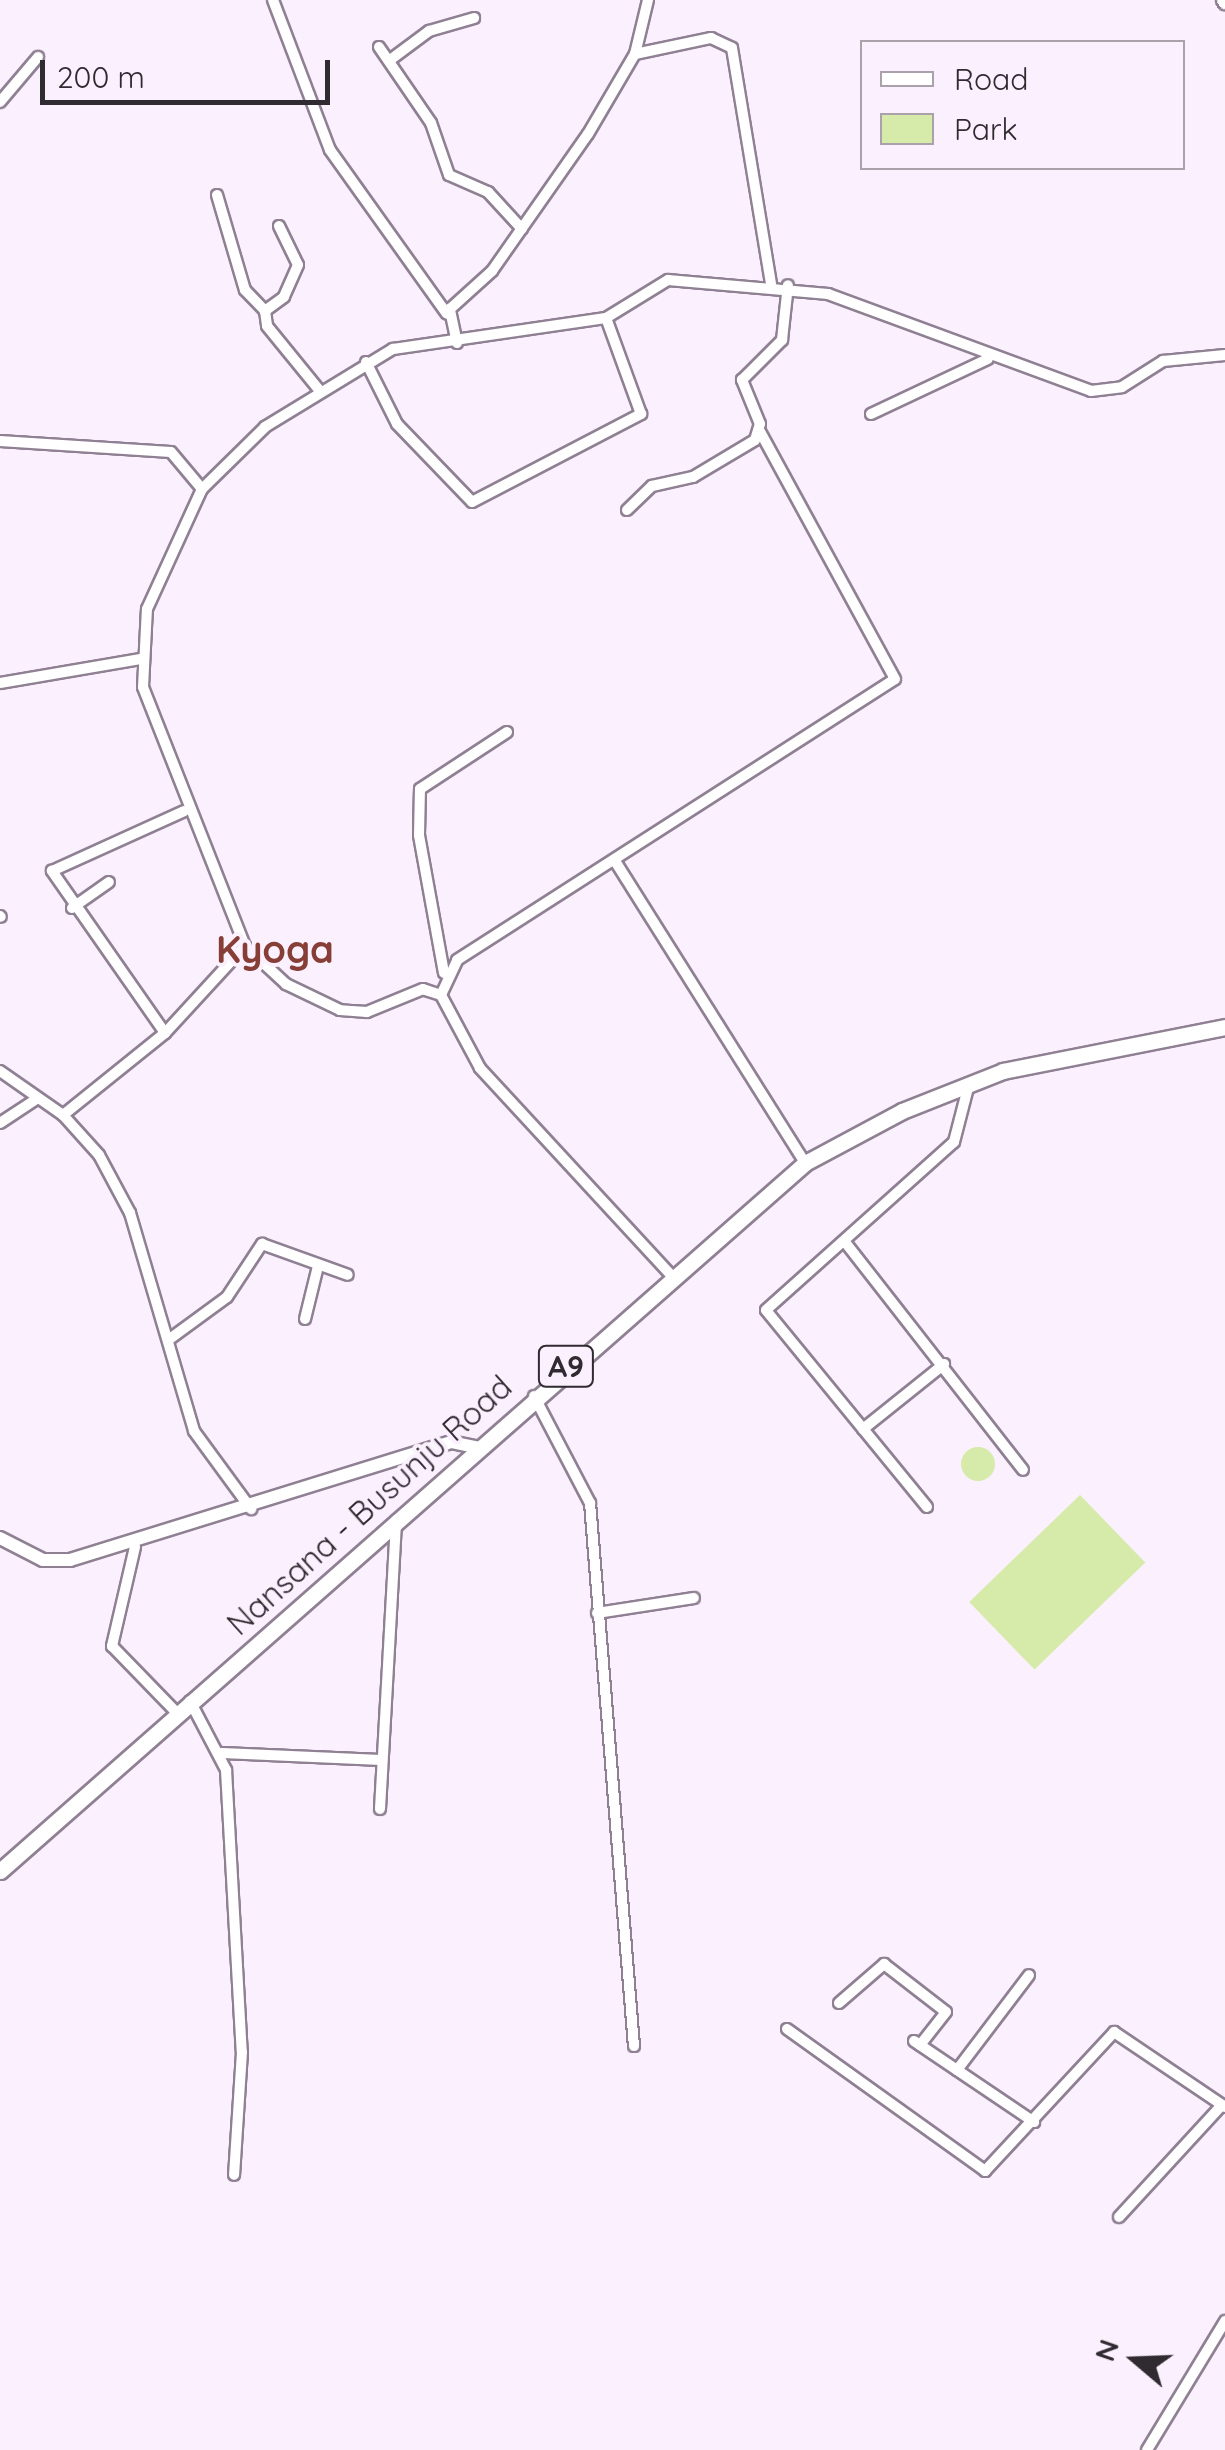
<!DOCTYPE html>
<html>
<head>
<meta charset="utf-8">
<style>
  body { margin:0 }
  #map { position:relative; width:1225px; height:2450px; overflow:hidden; background:#fbf0fd; font-family:Quicksand,sans-serif }
  div>[style] { position:absolute }
  .green>* { inset:0; background:#d6eaa9; transform-origin:0 0 }
  .round { border-radius:50% }
  .roads { filter:drop-shadow(2px 0 #8f8093) drop-shadow(-2px 0 #8f8093) drop-shadow(0 2px #8f8093) drop-shadow(0 -2px #8f8093) }
  .minor>* { height:10px; margin:-5px; padding:0 5px; transform-origin:5px; border-radius:5px; background:#fff }
  .tertiary>* { height:12px; margin:-6px; padding:0 6px; transform-origin:6px; border-radius:6px; background:#fff }
  .primary>* { height:15px; margin:-7.5px; padding:0 7.5px; transform-origin:7.5px; border-radius:7.5px; background:#fff }
  span { translate:-50% -50%; white-space:nowrap; text-align:center; line-height:1.15; -webkit-text-stroke:8px #fbf0fd; paint-order:stroke }
  .shield-label span { padding:2px 8px; background:#fbf0fd; border:2px solid; border-radius:8px; -webkit-text-stroke-width:0 }
  .shield-label { font-size:30px; color:#302a31; font-weight:700 }
  .street-label { font-size:32px; color:#302a31 }
  .quarter-label { font-size:38px; color:#863e37; font-weight:700 }
  .legend { position:absolute; left:860px; top:40px; width:325px; height:130px; box-sizing:border-box; background:#fbf0fd; border:2px solid #aaa1ab; margin:0; padding:12px 18px; list-style:none; font-size:30px; color:#302a31 }
  .legend li { display:flex; align-items:center; gap:20px; height:50px }
  .legend b { width:50px; border:2px solid #aaa1ab }
  .north { position:absolute; left:1085px; top:2310px; width:100px; height:100px; -webkit-text-stroke:8px #fbf0fd; paint-order:stroke; rotate:289deg; font-size:28px; font-weight:700; line-height:40px; text-align:center; color:#302a31 }
  .north::after { content:''; display:block; margin:auto; width:35px; height:45px; background:#302a31; clip-path:polygon(50% 0,100% 100%,50% 72%,0 100%) }
  .scale { position:absolute; left:40px; top:60px; width:290px; height:45px; box-sizing:border-box; border:5px solid #302a31; border-top:0; padding-left:12px; font-size:30px; line-height:35px; white-space:nowrap; color:#302a31; -webkit-text-stroke:8px #fbf0fd; paint-order:stroke }
</style>
</head>
<body>
<div id="map">
  <div class="green">
    <div class="round" style="left:961px;top:1447px;width:34px;height:34px"></div>
    <div style="left:1080px;top:1495px;width:94px;height:154px;rotate:46deg"></div>
  </div>
  <div class="roads">
    <div class="minor">
      <div style="left:273px;top:0;width:160px;rotate:69.2deg"></div>
      <div style="left:330px;top:150px;width:201px;rotate:54.5deg"></div>
      <div style="left:379px;top:47px;width:92px;rotate:55.6deg"></div>
      <div style="left:431px;top:123px;width:55px;rotate:70.9deg"></div>
      <div style="left:449px;top:175px;width:43px;rotate:23.6deg"></div>
      <div style="left:488px;top:192px;width:50px;rotate:47.4deg"></div>
      <div style="left:635px;top:54px;width:78px;rotate:-11.9deg"></div>
      <div style="left:711px;top:38px;width:23px;rotate:25deg"></div>
      <div style="left:732px;top:48px;width:239px;rotate:80.6deg"></div>
      <div style="left:390px;top:60px;width:49px;rotate:-36.6deg"></div>
      <div style="left:429px;top:31px;width:47px;rotate:-16.1deg"></div>
      <div style="left:0;top:102px;width:59px;rotate:-49.8deg"></div>
      <div style="left:217px;top:195px;width:99px;rotate:73.6deg"></div>
      <div style="left:245px;top:290px;width:29px;rotate:46deg"></div>
      <div style="left:279px;top:226px;width:43px;rotate:64deg"></div>
      <div style="left:298px;top:265px;width:35px;rotate:114deg"></div>
      <div style="left:284px;top:297px;width:24px;rotate:144deg"></div>
      <div style="left:265px;top:311px;width:15px;rotate:82deg"></div>
      <div style="left:267px;top:326px;width:84px;rotate:50.8deg"></div>
      <div style="left:457px;top:343px;width:35px;rotate:-102deg"></div>
      <div style="left:450px;top:309px;width:57px;rotate:-42.1deg"></div>
      <div style="left:492px;top:271px;width:167px;rotate:-55deg"></div>
      <div style="left:588px;top:134px;width:93px;rotate:-59.6deg"></div>
      <div style="left:635px;top:54px;width:56px;rotate:-76.5deg"></div>
      <div style="left:366px;top:362px;width:69px;rotate:63.4deg"></div>
      <div style="left:397px;top:424px;width:108px;rotate:46.1deg"></div>
      <div style="left:472px;top:502px;width:191px;rotate:-27.5deg"></div>
      <div style="left:641px;top:414px;width:102px;rotate:-110deg"></div>
      <div style="left:871px;top:414px;width:129px;rotate:-25.2deg"></div>
      <div style="left:0;top:441px;width:171px;rotate:3.7deg"></div>
      <div style="left:171px;top:452px;width:48px;rotate:50deg"></div>
      <div style="left:627px;top:510px;width:35px;rotate:-44deg"></div>
      <div style="left:652px;top:486px;width:42px;rotate:-12.4deg"></div>
      <div style="left:693px;top:477px;width:72px;rotate:-30.8deg"></div>
      <div style="left:755px;top:440px;width:17px;rotate:-73deg"></div>
      <div style="left:760px;top:424px;width:48px;rotate:-112.2deg"></div>
      <div style="left:742px;top:380px;width:57px;rotate:-45deg"></div>
      <div style="left:782px;top:340px;width:55px;rotate:-83.8deg"></div>
      <div style="left:0;top:683px;width:142px;rotate:-9.7deg"></div>
      <div style="left:615px;top:861px;width:357px;rotate:57.8deg"></div>
      <div style="left:72px;top:908px;width:45px;rotate:-35.1deg"></div>
      <div style="left:0;top:916px;width:1px;rotate:45deg"></div>
      <div style="left:245px;top:946px;width:118px;rotate:132.6deg"></div>
      <div style="left:165px;top:1033px;width:131px;rotate:141.2deg"></div>
      <div style="left:63px;top:1115px;width:54px;rotate:48deg"></div>
      <div style="left:99px;top:1155px;width:66px;rotate:61.9deg"></div>
      <div style="left:130px;top:1213px;width:227px;rotate:73.6deg"></div>
      <div style="left:194px;top:1431px;width:97px;rotate:53.8deg"></div>
      <div style="left:444px;top:973px;width:140px;rotate:-100.3deg"></div>
      <div style="left:419px;top:835px;width:46px;rotate:-88.8deg"></div>
      <div style="left:420px;top:789px;width:104px;rotate:-33.2deg"></div>
      <div style="left:441px;top:995px;width:38px;rotate:-65deg"></div>
      <div style="left:457px;top:960px;width:520px;rotate:-32.68deg"></div>
      <div style="left:895px;top:679px;width:282px;rotate:-118.6deg"></div>
      <div style="left:165px;top:1033px;width:198px;rotate:-124.9deg"></div>
      <div style="left:52px;top:871px;width:145px;rotate:-24.4deg"></div>
      <div style="left:0;top:1071px;width:77px;rotate:34.9deg"></div>
      <div style="left:0;top:1123px;width:42px;rotate:-33.3deg"></div>
      <div style="left:845px;top:1242px;width:289px;rotate:52deg"></div>
      <div style="left:670px;top:1274px;width:280px;rotate:-132.7deg"></div>
      <div style="left:480px;top:1068px;width:83px;rotate:-118.1deg"></div>
      <div style="left:441px;top:995px;width:19px;rotate:-162deg"></div>
      <div style="left:423px;top:989px;width:61px;rotate:157.7deg"></div>
      <div style="left:367px;top:1012px;width:27px;rotate:-176deg"></div>
      <div style="left:340px;top:1010px;width:60px;rotate:-154.3deg"></div>
      <div style="left:286px;top:984px;width:56px;rotate:-137.2deg"></div>
      <div style="left:245px;top:946px;width:278px;rotate:-111.5deg"></div>
      <div style="left:143px;top:687px;width:78px;rotate:-87.1deg"></div>
      <div style="left:147px;top:609px;width:132px;rotate:-65.4deg"></div>
      <div style="left:202px;top:489px;width:88px;rotate:-44.5deg"></div>
      <div style="left:265px;top:427px;width:150px;rotate:-31.4deg"></div>
      <div style="left:393px;top:349px;width:215px;rotate:-8.3deg"></div>
      <div style="left:606px;top:318px;width:73px;rotate:-31.5deg"></div>
      <div style="left:668px;top:280px;width:161px;rotate:5deg"></div>
      <div style="left:828px;top:294px;width:280px;rotate:20.2deg"></div>
      <div style="left:1091px;top:391px;width:31px;rotate:-7deg"></div>
      <div style="left:1122px;top:387px;width:49px;rotate:-32.4deg"></div>
      <div style="left:1163px;top:361px;width:62px;rotate:-5.5deg"></div>
      <div style="left:305px;top:1319px;width:55px;rotate:-76.2deg"></div>
      <div style="left:171px;top:1338px;width:69px;rotate:-36.2deg"></div>
      <div style="left:227px;top:1297px;width:64px;rotate:-56.6deg"></div>
      <div style="left:262px;top:1244px;width:91px;rotate:19.8deg"></div>
      <div style="left:534px;top:1396px;width:121px;rotate:62.4deg"></div>
      <div style="left:590px;top:1503px;width:545px;rotate:85.37deg"></div>
      <div style="left:863px;top:1429px;width:104px;rotate:-38.7deg"></div>
      <div style="left:927px;top:1507px;width:254px;rotate:-129.3deg"></div>
      <div style="left:766px;top:1310px;width:252px;rotate:-41.8deg"></div>
      <div style="left:954px;top:1142px;width:60px;rotate:-75.5deg"></div>
      <div style="left:135px;top:1547px;width:102px;rotate:103.1deg"></div>
      <div style="left:112px;top:1646px;width:93px;rotate:45.9deg"></div>
      <div style="left:597px;top:1613px;width:98px;rotate:-8.8deg"></div>
      <div style="left:190px;top:1701px;width:78px;rotate:62.4deg"></div>
      <div style="left:226px;top:1770px;width:282px;rotate:86.8deg"></div>
      <div style="left:242px;top:2052px;width:123px;rotate:93.7deg"></div>
      <div style="left:222px;top:1753px;width:160px;rotate:2.5deg"></div>
      <div style="left:380px;top:1809px;width:289px;rotate:-86.8deg"></div>
      <div style="left:839px;top:2003px;width:60px;rotate:-40.9deg"></div>
      <div style="left:884px;top:1964px;width:78px;rotate:37.7deg"></div>
      <div style="left:946px;top:2012px;width:42px;rotate:128.2deg"></div>
      <div style="left:787px;top:2029px;width:244px;rotate:35.6deg"></div>
      <div style="left:985px;top:2171px;width:190px;rotate:-47.1deg"></div>
      <div style="left:1114px;top:2032px;width:134px;rotate:34deg"></div>
      <div style="left:914px;top:2041px;width:145px;rotate:34deg"></div>
      <div style="left:957px;top:2070px;width:119px;rotate:-52.8deg"></div>
      <div style="left:1119px;top:2217px;width:152px;rotate:-47.4deg"></div>
      <div style="left:1147px;top:2450px;width:151px;rotate:-58.8deg"></div>
    </div>
    <div class="tertiary">
      <div style="left:1223px;top:0;width:4px;rotate:56deg"></div>
      <div style="left:0;top:1538px;width:48px;rotate:27.1deg"></div>
      <div style="left:43px;top:1560px;width:27px"></div>
      <div style="left:70px;top:1560px;width:399px;rotate:-17.2deg"></div>
      <div style="left:451px;top:1442px;width:30px;rotate:12deg"></div>
    </div>
    <div class="primary">
      <div style="left:0;top:1871px;width:1072px;rotate:-41.33deg"></div>
      <div style="left:805px;top:1163px;width:110px;rotate:-28.2deg"></div>
      <div style="left:902px;top:1111px;width:109px;rotate:-21.6deg"></div>
      <div style="left:1003px;top:1071px;width:226px;rotate:-11.2deg"></div>
    </div>
  </div>
  <div class="shield-label">
    <span style="left:566px;top:1366px">A9</span>
  </div>
  <div class="street-label">
    <span style="left:369px;top:1505px;rotate:-42deg">Nansana - Busunju Road</span>
  </div>
  <div class="quarter-label">
    <span style="left:275px;top:950px">Kyoga</span>
  </div>
  <ul class="legend">
  <li><b style="height:12px;background:#fff"></b>Road</li>
  <li><b style="height:28px;background:#d6eaa9"></b>Park</li>
  </ul>
  <div class="north">N</div>
  <div class="scale">200 m</div>
</div>
</body>
</html>
